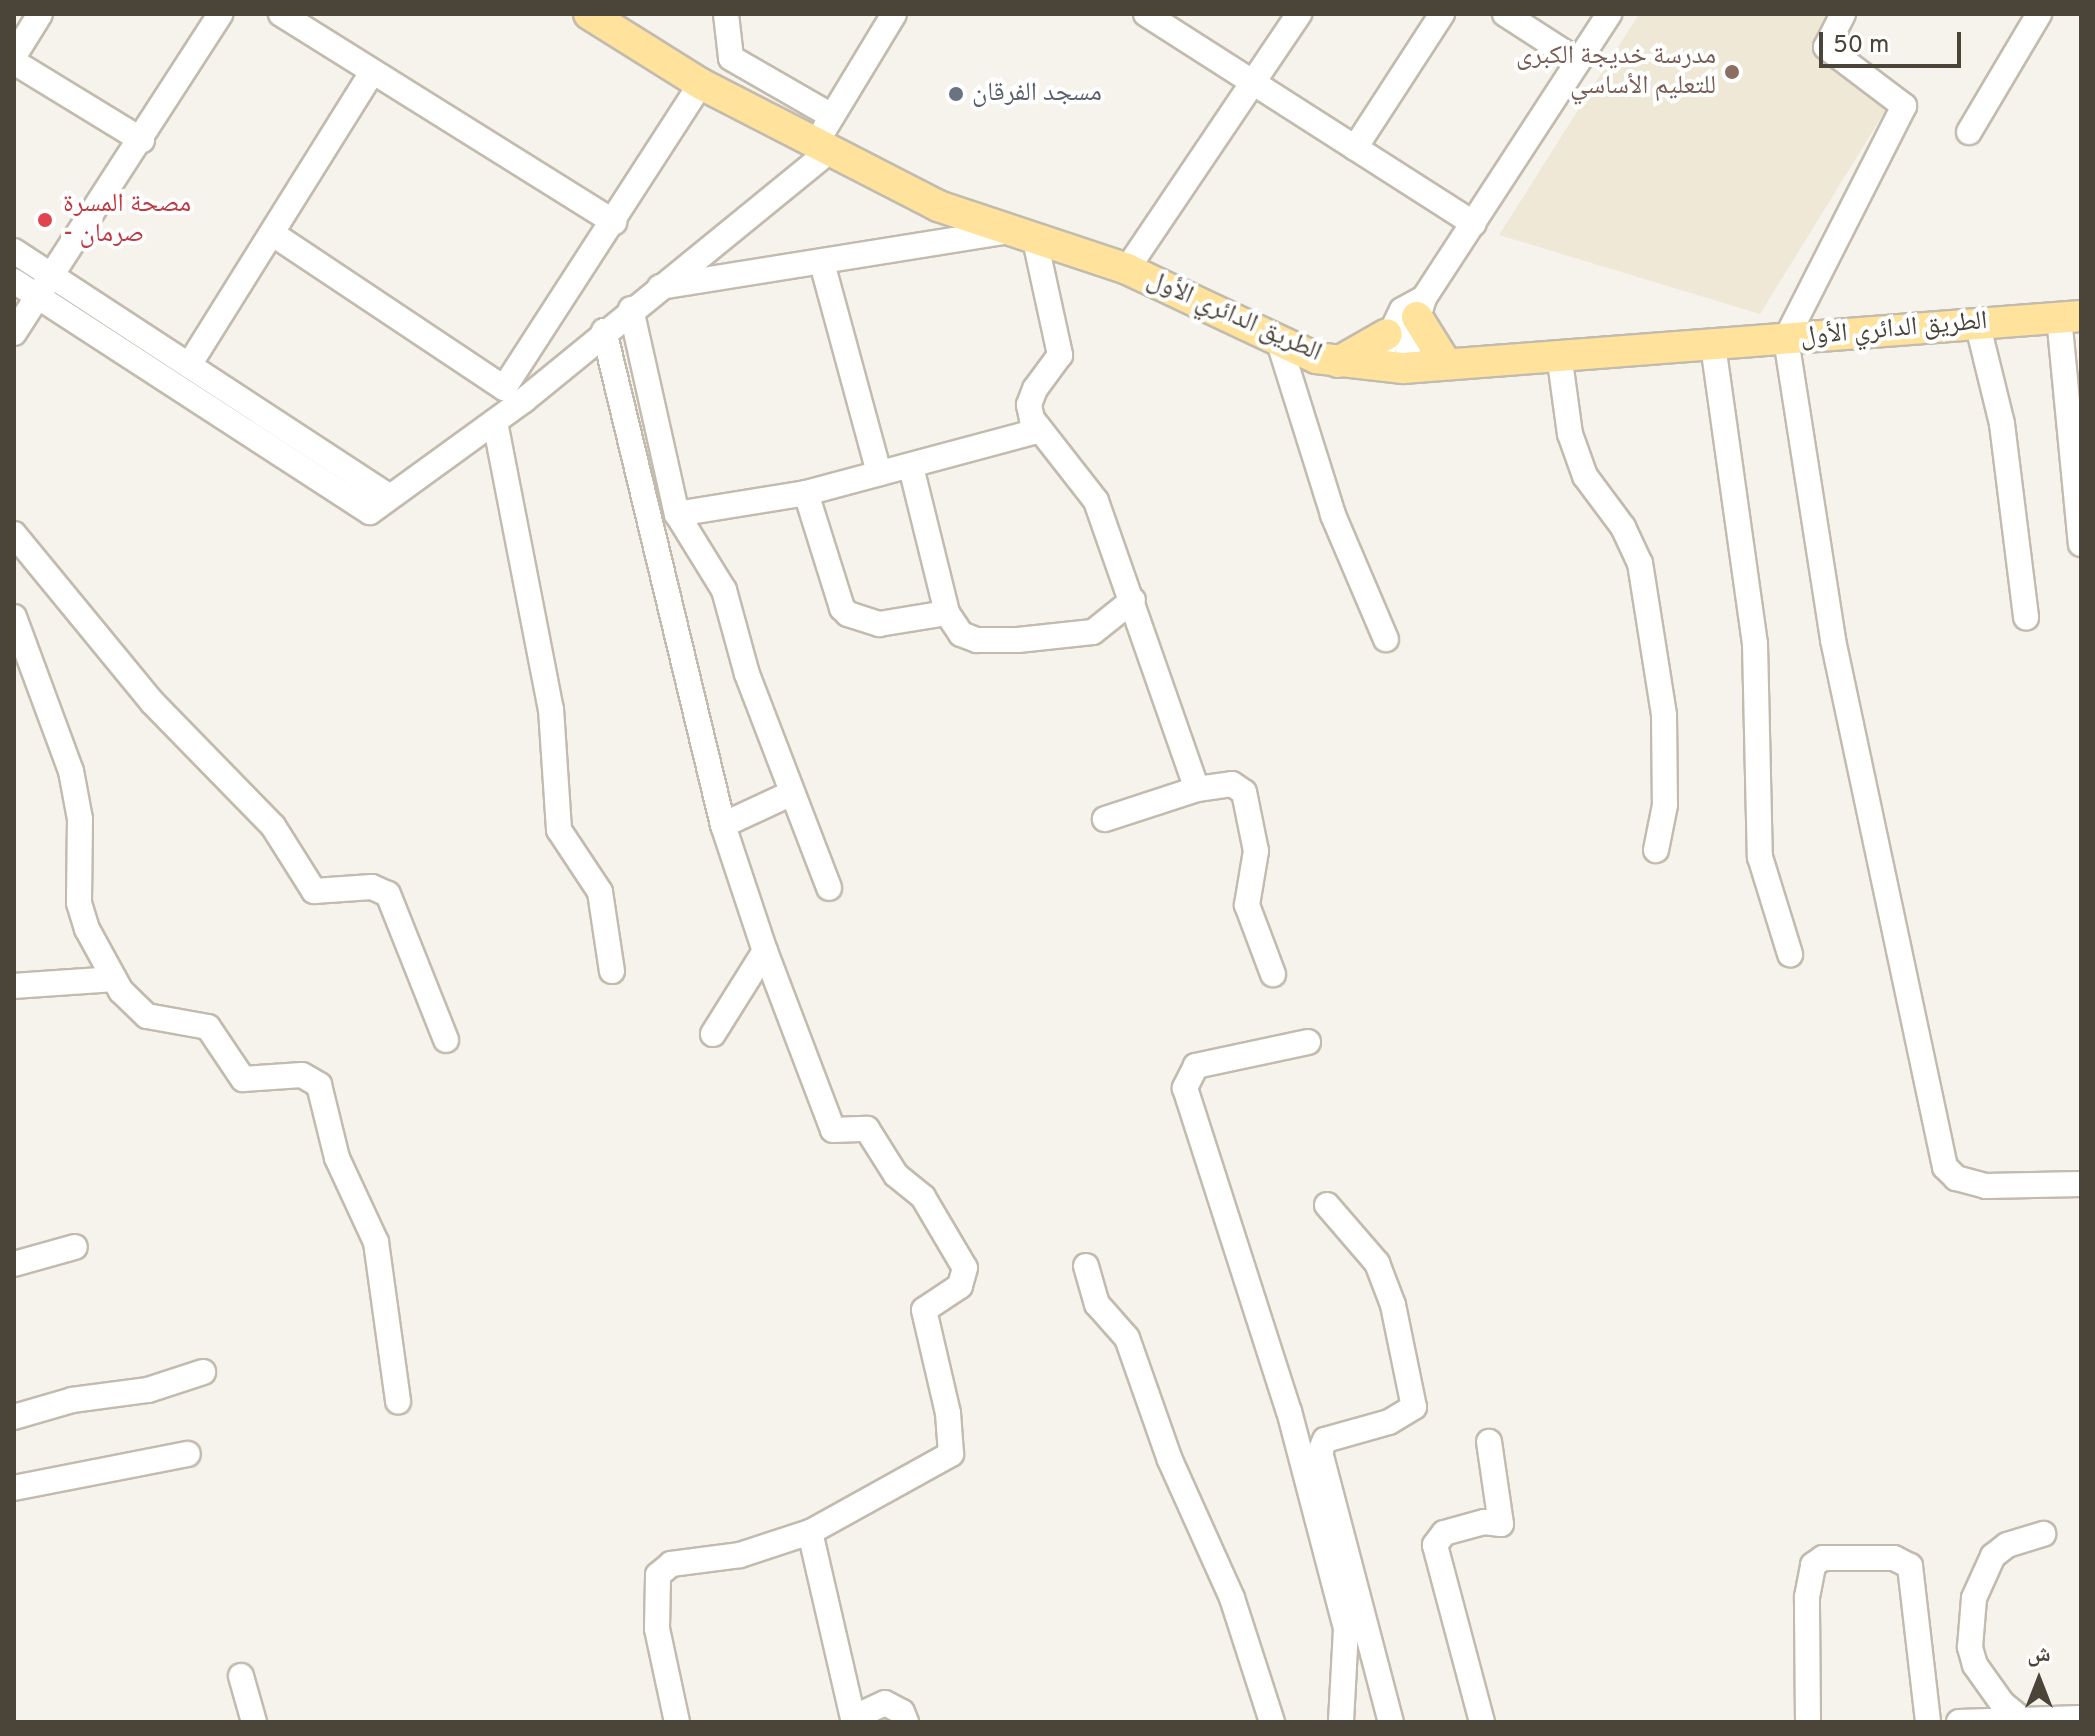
<!DOCTYPE html>
<html>
<head>
<meta charset="utf-8">
<style>
  body { margin:0 }
  #map { position:relative; width:2095px; height:1736px; overflow:hidden; background:#f6f3ec; font-family:Overpass,"Noto Naskh Arabic",sans-serif }
  div>[style] { position:absolute }
  .education>* { inset:0; background:#efe8d6 }
  .roads { filter:drop-shadow(2px 0 #c2bbae) drop-shadow(-2px 0 #c2bbae) drop-shadow(0 2px #c2bbae) drop-shadow(0 -2px #c2bbae) }
  .minor>* { height:24px; margin:-12px; padding:0 12px; transform-origin:12px; border-radius:12px; background:#fff }
  .major>* { height:30px; margin:-15px; padding:0 15px; transform-origin:15px; border-radius:15px; background:#ffe39c }
  .dots>* { width:22px; height:22px; translate:-50% -50%; box-sizing:border-box; border:4px solid #fff; border-radius:50% }
  span { translate:-50% -50%; white-space:nowrap; text-align:center; line-height:1.15; -webkit-text-stroke:8px #fff; paint-order:stroke }
  .education-label { font-size:26px; color:#785e54 }
  .right { translate:-100% -50%; text-align:right }
  .worship-label { font-size:26px; color:#5b616d }
  .left { translate:0 -50%; text-align:left }
  .health-label { font-size:26px; color:#be3a42 }
  .street-label { font-size:26px; color:#4b4439 }
  .frame { position:absolute; inset:0; border:16px solid #4b4439; pointer-events:none }
  .north { position:absolute; left:1999px; top:1640px; width:80px; height:80px; -webkit-text-stroke:6px #fff; paint-order:stroke; rotate:0deg; font-size:22px; font-weight:700; line-height:32px; text-align:center; color:#4b4439 }
  .north::after { content:''; display:block; margin:auto; width:28px; height:36px; background:#4b4439; clip-path:polygon(50% 0,100% 100%,50% 72%,0 100%) }
  .scale { position:absolute; left:1819px; top:32px; width:142px; height:36px; box-sizing:border-box; border:4px solid #4b4439; border-top:0; padding-left:10px; font-size:24px; line-height:28px; white-space:nowrap; color:#4b4439; -webkit-text-stroke:6px #fff; paint-order:stroke }
</style>
</head>
<body>
<div id="map">
  <div class="education">
    <div style="clip-path:polygon(1639px 14px,1837px 14px,1818px 46px,1892px 100px,1760px 314px,1499px 235px)"></div>
  </div>
  <div class="roads">
    <div class="minor">
      <div style="left:281px;top:14px;width:393px;rotate:32deg"></div>
      <div style="left:726px;top:14px;width:44px;rotate:83.5deg"></div>
      <div style="left:731px;top:58px;width:116px;rotate:29.9deg"></div>
      <div style="left:1146px;top:14px;width:389px;rotate:32.6deg"></div>
      <div style="left:1505px;top:14px;width:87px;rotate:32.8deg"></div>
      <div style="left:1843px;top:14px;width:37px;rotate:117deg"></div>
      <div style="left:1826px;top:47px;width:98px;rotate:37.1deg"></div>
      <div style="left:1904px;top:106px;width:261px;rotate:116.9deg"></div>
      <div style="left:1786px;top:339px;width:305px;rotate:81.1deg"></div>
      <div style="left:1833px;top:640px;width:539px;rotate:78deg"></div>
      <div style="left:1945px;top:1167px;width:16px;rotate:45deg"></div>
      <div style="left:1956px;top:1178px;width:31px;rotate:15deg"></div>
      <div style="left:1986px;top:1186px;width:95px;rotate:-1.2deg"></div>
      <div style="left:14px;top:56px;width:49px;rotate:-58.2deg"></div>
      <div style="left:14px;top:62px;width:150px;rotate:31.4deg"></div>
      <div style="left:825px;top:128px;width:133px;rotate:-58.8deg"></div>
      <div style="left:1969px;top:132px;width:137px;rotate:-59.3deg"></div>
      <div style="left:1355px;top:148px;width:160px;rotate:-57deg"></div>
      <div style="left:273px;top:234px;width:278px;rotate:33.7deg"></div>
      <div style="left:504px;top:388px;width:362px;rotate:-57.1deg"></div>
      <div style="left:1035px;top:240px;width:118px;rotate:77.7deg"></div>
      <div style="left:1060px;top:355px;width:42px;rotate:126.3deg"></div>
      <div style="left:1035px;top:389px;width:17px;rotate:111deg"></div>
      <div style="left:1029px;top:405px;width:14px;rotate:78deg"></div>
      <div style="left:1032px;top:419px;width:104px;rotate:52deg"></div>
      <div style="left:1096px;top:501px;width:305px;rotate:70.7deg"></div>
      <div style="left:1197px;top:789px;width:97px;rotate:161.9deg"></div>
      <div style="left:14px;top:251px;width:449px;rotate:33.2deg"></div>
      <div style="left:822px;top:263px;width:218px;rotate:74.8deg"></div>
      <div style="left:1127px;top:269px;width:308px;rotate:-56deg"></div>
      <div style="left:14px;top:281px;width:424px;rotate:33deg"></div>
      <div style="left:370px;top:512px;width:190px;rotate:-36deg"></div>
      <div style="left:524px;top:400px;width:392px;rotate:-39.2deg"></div>
      <div style="left:660px;top:287px;width:352px;rotate:-9.1deg"></div>
      <div style="left:631px;top:309px;width:210px;rotate:77.4deg"></div>
      <div style="left:677px;top:514px;width:89px;rotate:58.3deg"></div>
      <div style="left:724px;top:590px;width:87px;rotate:74.7deg"></div>
      <div style="left:747px;top:674px;width:229px;rotate:69deg"></div>
      <div style="left:2059px;top:317px;width:228px;rotate:84.5deg"></div>
      <div style="left:1977px;top:322px;width:105px;rotate:76.2deg"></div>
      <div style="left:2002px;top:424px;width:195px;rotate:82.9deg"></div>
      <div style="left:604px;top:331px;width:508px;rotate:76.46deg"></div>
      <div style="left:723px;top:825px;width:133px;rotate:71.6deg"></div>
      <div style="left:765px;top:951px;width:98px;rotate:122.1deg"></div>
      <div style="left:14px;top:333px;width:380px;rotate:-57.1deg"></div>
      <div style="left:1278px;top:339px;width:184px;rotate:72.6deg"></div>
      <div style="left:1333px;top:515px;width:135px;rotate:66.9deg"></div>
      <div style="left:1713px;top:345px;width:302px;rotate:82deg"></div>
      <div style="left:1755px;top:644px;width:213px;rotate:88.7deg"></div>
      <div style="left:1760px;top:857px;width:102px;rotate:72.8deg"></div>
      <div style="left:1383px;top:349px;width:43px;rotate:-64deg"></div>
      <div style="left:1402px;top:310px;width:25px;rotate:-29deg"></div>
      <div style="left:1559px;top:354px;width:81px;rotate:82.2deg"></div>
      <div style="left:1570px;top:434px;width:45px;rotate:70.3deg"></div>
      <div style="left:1585px;top:476px;width:64px;rotate:53.3deg"></div>
      <div style="left:1623px;top:527px;width:40px;rotate:65deg"></div>
      <div style="left:1640px;top:563px;width:154px;rotate:81deg"></div>
      <div style="left:1664px;top:715px;width:90px;rotate:89.4deg"></div>
      <div style="left:1665px;top:805px;width:46px;rotate:101.3deg"></div>
      <div style="left:191px;top:362px;width:342px;rotate:-58deg"></div>
      <div style="left:1403px;top:368px;width:73px;rotate:-73.3deg"></div>
      <div style="left:1424px;top:298px;width:339px;rotate:-56.9deg"></div>
      <div style="left:495px;top:422px;width:292px;rotate:79deg"></div>
      <div style="left:551px;top:709px;width:121px;rotate:86.2deg"></div>
      <div style="left:559px;top:830px;width:74px;rotate:56.5deg"></div>
      <div style="left:600px;top:892px;width:80px;rotate:81.4deg"></div>
      <div style="left:911px;top:467px;width:150px;rotate:76.1deg"></div>
      <div style="left:947px;top:613px;width:25px;rotate:56deg"></div>
      <div style="left:961px;top:634px;width:17px;rotate:21deg"></div>
      <div style="left:977px;top:640px;width:41px"></div>
      <div style="left:1018px;top:640px;width:75px;rotate:-6.1deg"></div>
      <div style="left:1093px;top:632px;width:51px;rotate:-38.7deg"></div>
      <div style="left:806px;top:493px;width:121px;rotate:72.6deg"></div>
      <div style="left:842px;top:608px;width:8px;rotate:45deg"></div>
      <div style="left:848px;top:614px;width:33px;rotate:18deg"></div>
      <div style="left:879px;top:624px;width:69px;rotate:-9.2deg"></div>
      <div style="left:677px;top:514px;width:131px;rotate:-9.2deg"></div>
      <div style="left:806px;top:493px;width:240px;rotate:-15deg"></div>
      <div style="left:14px;top:534px;width:217px;rotate:50.6deg"></div>
      <div style="left:152px;top:702px;width:173px;rotate:45.7deg"></div>
      <div style="left:273px;top:826px;width:77px;rotate:57.8deg"></div>
      <div style="left:314px;top:891px;width:58px;rotate:-3.9deg"></div>
      <div style="left:372px;top:887px;width:17px;rotate:24deg"></div>
      <div style="left:388px;top:894px;width:157px;rotate:68.3deg"></div>
      <div style="left:14px;top:617px;width:164px;rotate:69.7deg"></div>
      <div style="left:71px;top:771px;width:49px;rotate:79.4deg"></div>
      <div style="left:80px;top:819px;width:84px;rotate:90.7deg"></div>
      <div style="left:79px;top:903px;width:27px;rotate:73deg"></div>
      <div style="left:87px;top:929px;width:71px;rotate:61.3deg"></div>
      <div style="left:121px;top:991px;width:36px;rotate:44deg"></div>
      <div style="left:147px;top:1016px;width:62px;rotate:10.2deg"></div>
      <div style="left:208px;top:1027px;width:63px;rotate:56.1deg"></div>
      <div style="left:243px;top:1079px;width:59px;rotate:-3.9deg"></div>
      <div style="left:302px;top:1075px;width:20px;rotate:30deg"></div>
      <div style="left:319px;top:1085px;width:75px;rotate:76.1deg"></div>
      <div style="left:337px;top:1158px;width:93px;rotate:65.1deg"></div>
      <div style="left:376px;top:1242px;width:161px;rotate:82.1deg"></div>
      <div style="left:1197px;top:789px;width:35px;rotate:-8deg"></div>
      <div style="left:1232px;top:784px;width:14px;rotate:34deg"></div>
      <div style="left:1244px;top:792px;width:60px;rotate:78.5deg"></div>
      <div style="left:1256px;top:851px;width:55px;rotate:99.5deg"></div>
      <div style="left:1247px;top:905px;width:74px;rotate:69.4deg"></div>
      <div style="left:723px;top:825px;width:76px;rotate:-24.9deg"></div>
      <div style="left:765px;top:951px;width:191px;rotate:69.2deg"></div>
      <div style="left:833px;top:1130px;width:34px;rotate:-2deg"></div>
      <div style="left:867px;top:1129px;width:54px;rotate:57.8deg"></div>
      <div style="left:896px;top:1175px;width:35px;rotate:39deg"></div>
      <div style="left:923px;top:1197px;width:82px;rotate:59.4deg"></div>
      <div style="left:965px;top:1268px;width:19px;rotate:106deg"></div>
      <div style="left:960px;top:1286px;width:43px;rotate:146.3deg"></div>
      <div style="left:924px;top:1310px;width:106px;rotate:76.9deg"></div>
      <div style="left:948px;top:1413px;width:41px;rotate:85.8deg"></div>
      <div style="left:951px;top:1454px;width:161px;rotate:151deg"></div>
      <div style="left:810px;top:1532px;width:191px;rotate:77deg"></div>
      <div style="left:853px;top:1718px;width:35px;rotate:-25deg"></div>
      <div style="left:885px;top:1703px;width:19px;rotate:28deg"></div>
      <div style="left:902px;top:1712px;width:11px;rotate:68deg"></div>
      <div style="left:14px;top:986px;width:100px;rotate:-4deg"></div>
      <div style="left:1308px;top:1042px;width:115px;rotate:167.9deg"></div>
      <div style="left:1196px;top:1066px;width:25px;rotate:117deg"></div>
      <div style="left:1185px;top:1088px;width:339px;rotate:72.2deg"></div>
      <div style="left:1289px;top:1411px;width:225px;rotate:75.3deg"></div>
      <div style="left:1346px;top:1629px;width:93px;rotate:93.1deg"></div>
      <div style="left:1327px;top:1205px;width:77px;rotate:49.2deg"></div>
      <div style="left:1377px;top:1263px;width:45px;rotate:69.1deg"></div>
      <div style="left:1393px;top:1305px;width:104px;rotate:78.4deg"></div>
      <div style="left:1414px;top:1407px;width:29px;rotate:149deg"></div>
      <div style="left:1389px;top:1422px;width:66px;rotate:164.3deg"></div>
      <div style="left:1325px;top:1440px;width:13px;rotate:113deg"></div>
      <div style="left:1320px;top:1452px;width:279px;rotate:75.3deg"></div>
      <div style="left:14px;top:1264px;width:63px;rotate:-15.6deg"></div>
      <div style="left:1086px;top:1266px;width:40px;rotate:74deg"></div>
      <div style="left:1097px;top:1304px;width:45px;rotate:48.6deg"></div>
      <div style="left:1127px;top:1338px;width:129px;rotate:70.6deg"></div>
      <div style="left:1170px;top:1460px;width:151px;rotate:65.8deg"></div>
      <div style="left:1232px;top:1598px;width:130px;rotate:72.1deg"></div>
      <div style="left:14px;top:1417px;width:60px;rotate:-16.3deg"></div>
      <div style="left:72px;top:1400px;width:77px;rotate:-7.5deg"></div>
      <div style="left:148px;top:1390px;width:58px;rotate:-18.1deg"></div>
      <div style="left:14px;top:1488px;width:177px;rotate:-11.1deg"></div>
      <div style="left:241px;top:1676px;width:48px;rotate:74.2deg"></div>
      <div style="left:2024px;top:1721px;width:28px;rotate:-141deg"></div>
      <div style="left:2002px;top:1703px;width:47px;rotate:-125.4deg"></div>
      <div style="left:1975px;top:1665px;width:19px;rotate:-106deg"></div>
      <div style="left:1970px;top:1647px;width:49px;rotate:-85.3deg"></div>
      <div style="left:1974px;top:1598px;width:46px;rotate:-65.7deg"></div>
      <div style="left:1993px;top:1556px;width:18px;rotate:-38deg"></div>
      <div style="left:2007px;top:1545px;width:38px;rotate:-17deg"></div>
      <div style="left:677px;top:1722px;width:95px;rotate:-102.1deg"></div>
      <div style="left:657px;top:1629px;width:54px;rotate:-88.9deg"></div>
      <div style="left:658px;top:1575px;width:17px;rotate:-40deg"></div>
      <div style="left:671px;top:1564px;width:70px;rotate:-7.4deg"></div>
      <div style="left:740px;top:1555px;width:74px;rotate:-18.2deg"></div>
      <div style="left:1482px;top:1722px;width:183px;rotate:-104.9deg"></div>
      <div style="left:1435px;top:1545px;width:15px;rotate:-53deg"></div>
      <div style="left:1444px;top:1533px;width:41px;rotate:-15.4deg"></div>
      <div style="left:1484px;top:1522px;width:17px;rotate:7deg"></div>
      <div style="left:1501px;top:1524px;width:83px;rotate:-98.3deg"></div>
      <div style="left:1808px;top:1722px;width:125px;rotate:-90.5deg"></div>
      <div style="left:1807px;top:1597px;width:33px;rotate:-79deg"></div>
      <div style="left:1813px;top:1565px;width:12px;rotate:-35deg"></div>
      <div style="left:1823px;top:1558px;width:71px"></div>
      <div style="left:1894px;top:1558px;width:18px;rotate:27deg"></div>
      <div style="left:1910px;top:1566px;width:157px;rotate:83.4deg"></div>
      <div style="left:1959px;top:1722px;width:122px;rotate:-1.9deg"></div>
    </div>
    <div class="major">
      <div style="left:589px;top:14px;width:132px;rotate:32deg"></div>
      <div style="left:701px;top:84px;width:267px;rotate:27.2deg"></div>
      <div style="left:938px;top:206px;width:199px;rotate:18.4deg"></div>
      <div style="left:1127px;top:269px;width:209px;rotate:25.2deg"></div>
      <div style="left:1316px;top:358px;width:88px;rotate:6.6deg"></div>
      <div style="left:1403px;top:368px;width:680px;rotate:-4.39deg"></div>
      <div style="left:1417px;top:317px;width:53px;rotate:58.1deg"></div>
      <div style="left:1338px;top:362px;width:56px;rotate:-29.7deg"></div>
    </div>
  </div>
  <div class="dots">
    <div style="left:1732px;top:72px;background:#8d6e63"></div>
    <div style="left:956px;top:94px;background:#6b7280"></div>
    <div style="left:45px;top:220px;background:#e0444e"></div>
  </div>
  <div class="education-label">
    <span class="right" style="left:1716px;top:72px">مدرسة خديجة الكبرى<br>للتعليم الأساسي</span>
  </div>
  <div class="worship-label">
    <span class="left" style="left:972px;top:94px">مسجد الفرقان</span>
  </div>
  <div class="health-label">
    <span class="left" style="left:63px;top:220px">مصحة المسرة<br>- صرمان</span>
  </div>
  <div class="street-label">
    <span style="left:1234px;top:317px;rotate:24deg">الطريق الدائري الأول</span>
    <span style="left:1894px;top:330px;rotate:-5deg">الطريق الدائري الأول</span>
  </div>
  <div class="frame"></div>
  <div class="north">ش</div>
  <div class="scale">50 m</div>
</div>
</body>
</html>
